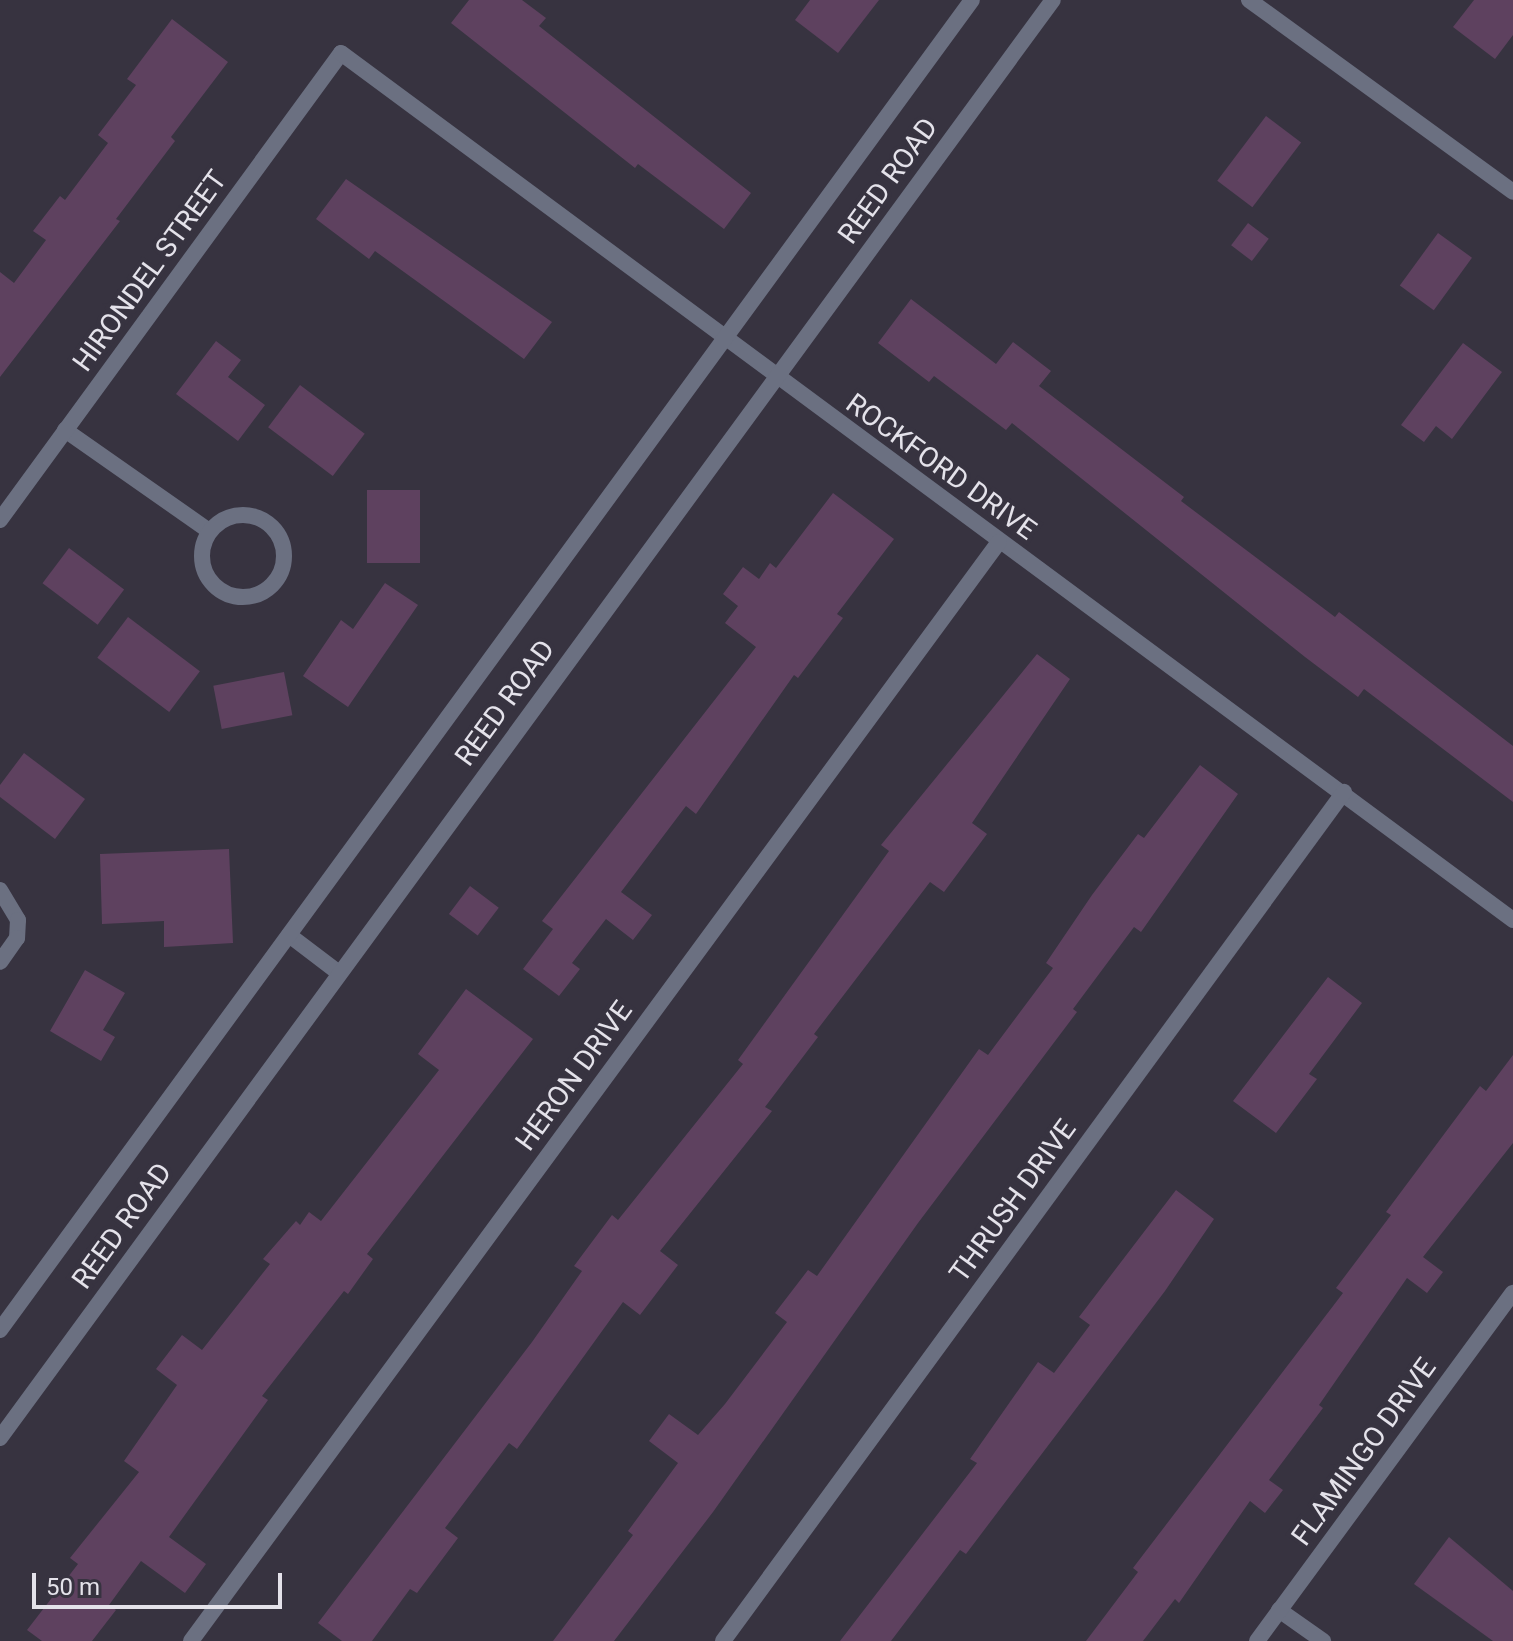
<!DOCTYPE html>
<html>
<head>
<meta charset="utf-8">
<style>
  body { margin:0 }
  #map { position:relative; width:1513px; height:1641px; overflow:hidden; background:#373340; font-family:Roboto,sans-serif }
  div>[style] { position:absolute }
  .building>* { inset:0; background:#5e415f; transform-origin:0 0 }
  .minor>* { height:16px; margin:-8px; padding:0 8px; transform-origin:8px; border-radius:8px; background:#6b7081 }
  .minor>.ring { margin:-8px; padding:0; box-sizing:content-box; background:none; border:16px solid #6b7081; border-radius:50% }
  .tertiary>* { height:16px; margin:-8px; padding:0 8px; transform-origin:8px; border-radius:8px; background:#6b7081 }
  span { translate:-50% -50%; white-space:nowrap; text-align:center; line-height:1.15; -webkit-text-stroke:8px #373340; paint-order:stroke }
  .street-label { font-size:28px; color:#e4e2ea }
  .scale { position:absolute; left:32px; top:1573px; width:250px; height:36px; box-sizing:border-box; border:4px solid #e4e2ea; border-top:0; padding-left:10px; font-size:24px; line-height:28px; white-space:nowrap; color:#e4e2ea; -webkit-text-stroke:6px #373340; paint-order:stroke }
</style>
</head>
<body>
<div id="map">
  <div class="building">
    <div style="clip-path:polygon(469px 0,522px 0,546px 18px,539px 26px,751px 193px,724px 229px,638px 164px,635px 168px,451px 23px)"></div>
    <div style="clip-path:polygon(810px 0,879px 0,838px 53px,795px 20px)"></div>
    <div style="clip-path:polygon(1474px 0,1513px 0,1513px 35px,1495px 59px,1453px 27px)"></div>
    <div style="clip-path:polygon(172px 19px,228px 62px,171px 137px,175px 141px,116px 219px,120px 221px,0 377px,0 272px,14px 283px,46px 240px,33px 231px,60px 196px,65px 200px,108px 143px,98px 135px,136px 85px,127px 79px)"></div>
    <div style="left:1266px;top:116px;width:44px;height:81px;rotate:37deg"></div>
    <div style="clip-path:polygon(346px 179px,552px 322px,524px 359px,375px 251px,369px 259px,316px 219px)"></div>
    <div style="left:1248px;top:223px;width:26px;height:28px;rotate:37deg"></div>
    <div style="left:1438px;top:233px;width:42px;height:65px;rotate:36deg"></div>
    <div style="clip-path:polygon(911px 299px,996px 364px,1013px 342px,1051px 371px,1039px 386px,1184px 497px,1181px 501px,1335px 617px,1339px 612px,1513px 746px,1513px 802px,1364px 689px,1358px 697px,1305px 657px,1012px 423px,1006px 430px,934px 376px,929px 382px,878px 343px)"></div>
    <div style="clip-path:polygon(216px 341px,241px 360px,228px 377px,265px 405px,238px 441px,176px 394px)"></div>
    <div style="clip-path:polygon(1463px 343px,1502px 372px,1452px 439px,1436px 426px,1424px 442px,1401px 425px)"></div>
    <div style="left:300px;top:385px;width:81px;height:53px;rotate:37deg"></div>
    <div style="left:367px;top:490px;width:53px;height:73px"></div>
    <div style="clip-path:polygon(833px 493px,894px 539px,837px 614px,843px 618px,798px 678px,794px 675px,696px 814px,686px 806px,621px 892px,652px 915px,633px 940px,606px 919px,572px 963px,580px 969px,559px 996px,523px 969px,553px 929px,542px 921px,756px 647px,725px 623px,738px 606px,723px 594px,743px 567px,759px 579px,770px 563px,776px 568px)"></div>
    <div style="left:69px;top:548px;width:69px;height:44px;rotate:37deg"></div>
    <div style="clip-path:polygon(385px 583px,418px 605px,348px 707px,303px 676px,341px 620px,353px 629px)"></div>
    <div style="left:128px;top:617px;width:90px;height:51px;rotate:37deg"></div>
    <div style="clip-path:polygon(1037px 654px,1070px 679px,972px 823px,987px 834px,944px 892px,930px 882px,814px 1034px,818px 1037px,765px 1107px,772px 1111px,660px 1251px,678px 1265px,640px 1315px,623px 1302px,517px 1449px,509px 1443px,445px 1528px,458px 1538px,417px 1593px,410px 1589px,372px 1641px,342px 1641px,318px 1623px,532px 1342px,582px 1271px,574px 1266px,612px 1215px,618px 1220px,743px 1064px,738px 1060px,889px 851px,881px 845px)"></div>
    <div style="left:284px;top:672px;width:44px;height:72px;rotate:79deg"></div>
    <div style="clip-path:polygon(24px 753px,85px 799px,55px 839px,0 797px,0 785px)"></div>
    <div style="clip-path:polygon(1200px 765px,1238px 794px,1141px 932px,1134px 927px,1073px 1009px,1077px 1012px,918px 1223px,713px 1512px,614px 1641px,553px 1641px,633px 1535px,628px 1531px,678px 1463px,649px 1441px,669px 1414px,698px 1435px,725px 1404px,787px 1322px,775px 1313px,808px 1270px,817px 1276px,979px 1049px,988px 1055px,1053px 968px,1046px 963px,1092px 895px,1138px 834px,1144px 838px)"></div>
    <div style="clip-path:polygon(229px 849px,233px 943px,164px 947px,164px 921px,102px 924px,100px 854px)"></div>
    <div style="left:470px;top:886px;width:36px;height:35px;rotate:37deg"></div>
    <div style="clip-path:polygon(85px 970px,125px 993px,103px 1030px,115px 1037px,101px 1061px,50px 1031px)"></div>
    <div style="clip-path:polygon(1328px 977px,1362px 1003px,1309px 1074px,1317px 1079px,1276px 1133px,1233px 1101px)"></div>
    <div style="clip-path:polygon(466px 989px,533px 1039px,367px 1254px,373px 1259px,348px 1294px,344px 1291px,262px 1396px,268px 1400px,169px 1537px,206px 1564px,185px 1593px,141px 1561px,109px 1605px,116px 1610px,92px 1641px,42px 1641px,27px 1630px,78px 1564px,70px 1558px,139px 1472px,124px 1461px,177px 1385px,156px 1369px,182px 1335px,202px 1350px,270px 1264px,263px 1259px,296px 1221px,300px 1225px,309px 1212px,321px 1221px,439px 1070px,418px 1054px)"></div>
    <div style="clip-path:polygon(1513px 1055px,1513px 1143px,1423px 1257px,1443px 1272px,1427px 1293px,1407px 1278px,1319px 1405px,1323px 1408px,1269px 1480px,1283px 1490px,1265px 1513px,1250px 1501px,1179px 1603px,1175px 1599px,1143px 1641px,1086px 1641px,1138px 1572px,1133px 1568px,1343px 1293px,1336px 1288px,1391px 1215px,1386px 1212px,1480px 1086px,1486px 1091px)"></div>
    <div style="clip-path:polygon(1176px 1190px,1214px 1219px,1165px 1291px,966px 1554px,960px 1550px,891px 1641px,840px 1641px,977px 1463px,970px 1459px,1038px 1362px,1054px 1373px,1090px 1325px,1079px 1317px)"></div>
    <div style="clip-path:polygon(1449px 1537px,1513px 1591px,1513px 1641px,1493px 1641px,1414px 1584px)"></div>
  </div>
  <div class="minor">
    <div style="left:1249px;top:0;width:326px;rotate:36deg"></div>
    <div style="left:65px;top:430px;width:176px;rotate:35deg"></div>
    <div class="ring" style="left:202px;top:515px;width:66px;height:66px"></div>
    <div style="left:0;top:520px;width:578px;rotate:-53.86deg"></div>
    <div style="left:341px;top:53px;width:1458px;rotate:36.49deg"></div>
    <div style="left:0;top:890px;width:35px;rotate:59deg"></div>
    <div style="left:18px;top:920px;width:18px;rotate:93deg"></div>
    <div style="left:17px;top:938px;width:29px;rotate:125deg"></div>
    <div style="left:1279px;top:1610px;width:54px;rotate:35.2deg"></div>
    <div style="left:191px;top:1641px;width:1364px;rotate:-53.68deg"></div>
    <div style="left:723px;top:1641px;width:1052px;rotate:-53.82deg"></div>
    <div style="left:1257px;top:1641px;width:432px;rotate:-53.7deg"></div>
  </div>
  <div class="tertiary">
    <div style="left:289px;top:935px;width:63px;rotate:37.2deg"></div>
    <div style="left:0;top:1330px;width:1647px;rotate:-53.84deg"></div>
    <div style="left:0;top:1438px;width:1782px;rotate:-53.79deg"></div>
  </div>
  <div class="street-label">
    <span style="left:888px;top:181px;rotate:-54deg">REED ROAD</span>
    <span style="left:150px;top:271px;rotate:-54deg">HIRONDEL STREET</span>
    <span style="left:941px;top:467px;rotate:36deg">ROCKFORD DRIVE</span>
    <span style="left:505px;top:703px;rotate:-54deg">REED ROAD</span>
    <span style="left:574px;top:1076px;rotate:-54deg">HERON DRIVE</span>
    <span style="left:1013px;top:1201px;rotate:-54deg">THRUSH DRIVE</span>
    <span style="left:122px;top:1226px;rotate:-54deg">REED ROAD</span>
    <span style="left:1364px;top:1452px;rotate:-54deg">FLAMINGO DRIVE</span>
  </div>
  <div class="scale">50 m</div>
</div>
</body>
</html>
